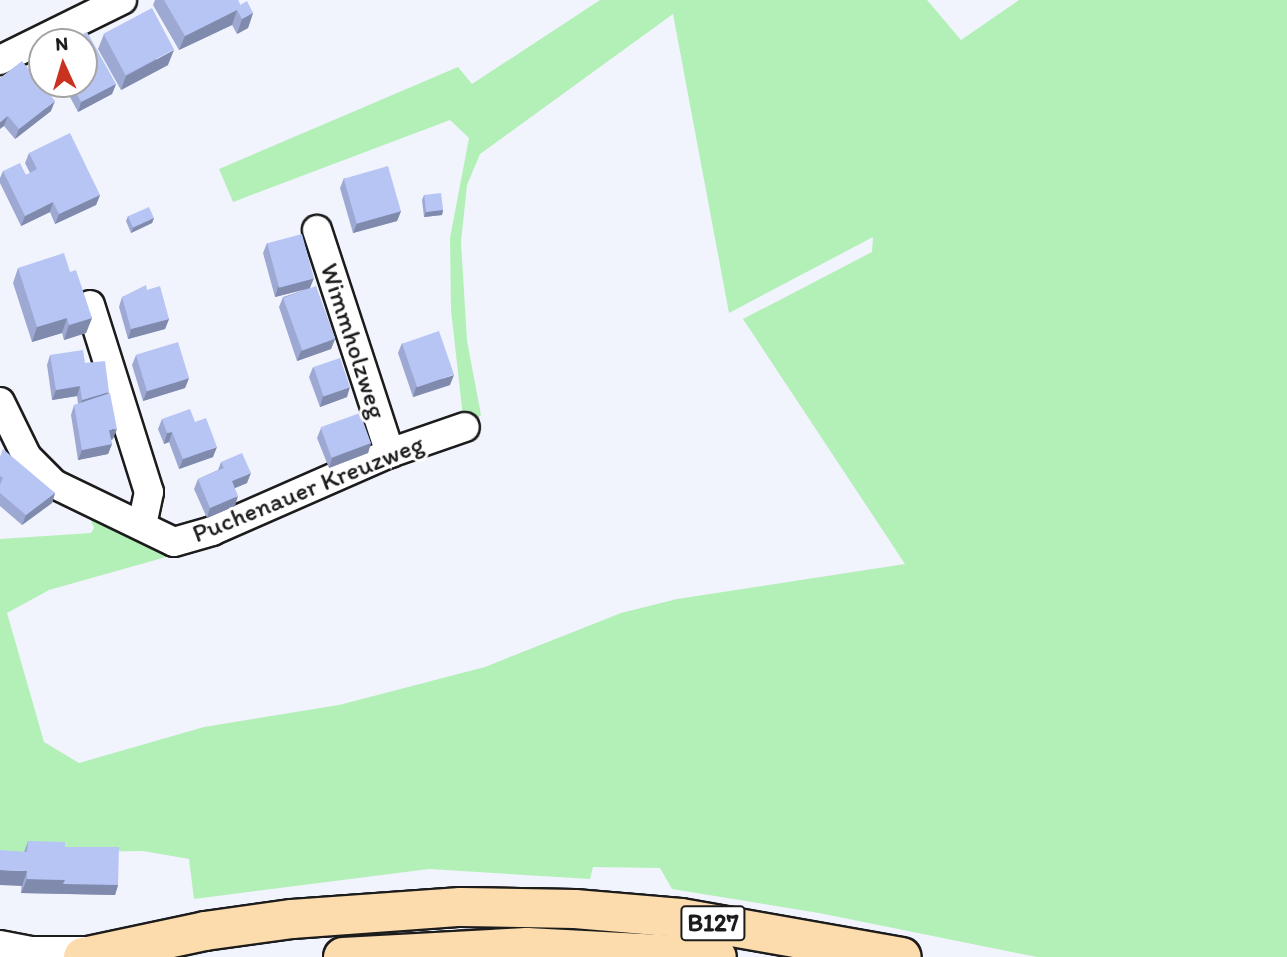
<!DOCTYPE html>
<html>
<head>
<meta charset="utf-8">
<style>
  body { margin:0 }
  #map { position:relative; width:1287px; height:957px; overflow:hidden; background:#f1f3fd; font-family:Itim,sans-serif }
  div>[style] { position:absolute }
  .green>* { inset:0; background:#b3f0b7 }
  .roads { filter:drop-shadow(2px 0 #1c1c1c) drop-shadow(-2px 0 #1c1c1c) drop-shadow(0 2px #1c1c1c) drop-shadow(0 -2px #1c1c1c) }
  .street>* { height:28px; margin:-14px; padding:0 14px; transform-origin:14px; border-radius:14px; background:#fff }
  .primary>* { height:38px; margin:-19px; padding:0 19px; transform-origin:19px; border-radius:19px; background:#fcdcac }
  .wall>* { inset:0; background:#9da9d3 }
  .shaded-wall>* { inset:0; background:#808aac }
  .building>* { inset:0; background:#b7c5f5; transform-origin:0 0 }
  span { translate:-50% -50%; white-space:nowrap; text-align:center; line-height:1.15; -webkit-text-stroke:6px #fff; paint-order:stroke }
  .shield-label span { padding:2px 5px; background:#fff; border:2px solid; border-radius:5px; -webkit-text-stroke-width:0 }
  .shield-label { font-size:24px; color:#1c1c1c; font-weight:700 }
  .street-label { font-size:26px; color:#1c1c1c }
  .north { position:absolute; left:28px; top:28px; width:70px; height:70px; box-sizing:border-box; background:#fff; border:2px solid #a4a4a4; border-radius:50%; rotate:356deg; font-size:19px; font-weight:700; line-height:28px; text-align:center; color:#1c1c1c }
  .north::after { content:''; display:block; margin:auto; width:24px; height:32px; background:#c8321e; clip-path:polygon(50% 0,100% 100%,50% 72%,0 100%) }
</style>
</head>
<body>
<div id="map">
  <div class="green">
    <div style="clip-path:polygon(600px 0,927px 0,961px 40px,1019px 0,1287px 0,1287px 957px,1037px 957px,819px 913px,672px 889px,660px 868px,593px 867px,590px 879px,429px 869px,194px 899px,189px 859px,143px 851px,0 853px,0 539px,91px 533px,94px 528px,86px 508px,191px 550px,49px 590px,7px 613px,44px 742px,79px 763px,204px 727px,339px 705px,485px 667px,621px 613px,677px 599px,905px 564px,743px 319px,872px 252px,873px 237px,729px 313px,673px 14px,480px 154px,467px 185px,461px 242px,467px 341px,481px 415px,475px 420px,463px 417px,451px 310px,450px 238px,469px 138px,450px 120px,233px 202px,219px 169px,458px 67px,472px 84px)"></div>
  </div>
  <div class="roads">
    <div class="street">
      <div style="left:0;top:60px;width:136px;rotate:-26.2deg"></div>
      <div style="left:317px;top:230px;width:235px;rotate:71.9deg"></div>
      <div style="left:90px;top:305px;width:196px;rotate:72.5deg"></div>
      <div style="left:149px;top:492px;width:33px;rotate:102deg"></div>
      <div style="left:0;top:402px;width:61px;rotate:63.9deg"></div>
      <div style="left:27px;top:457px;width:38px;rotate:45deg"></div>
      <div style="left:54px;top:484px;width:133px;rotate:25.8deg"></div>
      <div style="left:174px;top:542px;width:40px;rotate:-16deg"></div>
      <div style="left:212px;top:531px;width:194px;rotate:-23.7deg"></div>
      <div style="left:390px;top:453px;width:79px;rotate:-19.1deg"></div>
      <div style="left:0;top:945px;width:33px;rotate:11deg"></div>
      <div style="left:32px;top:951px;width:70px"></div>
    </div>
    <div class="primary">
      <div style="left:83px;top:957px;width:125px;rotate:-12deg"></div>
      <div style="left:205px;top:931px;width:88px;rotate:-7.9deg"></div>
      <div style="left:292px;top:919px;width:169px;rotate:-4.1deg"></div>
      <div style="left:461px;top:907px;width:114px;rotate:1deg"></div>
      <div style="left:575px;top:909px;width:106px;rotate:4.9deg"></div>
      <div style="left:681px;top:918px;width:224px;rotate:10deg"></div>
      <div style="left:343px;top:957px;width:184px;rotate:-3.1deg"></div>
      <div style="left:527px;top:947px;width:190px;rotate:3deg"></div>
    </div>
  </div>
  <div class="wall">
    <div style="clip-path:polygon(155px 0,238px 0,240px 5px,253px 13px,248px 28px,237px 34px,232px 25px,179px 50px,153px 5px)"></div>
    <div style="clip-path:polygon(104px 34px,168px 65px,121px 90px,98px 49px)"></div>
    <div style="clip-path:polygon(0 78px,51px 111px,15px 139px,4px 126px)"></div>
    <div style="clip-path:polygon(63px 84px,116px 84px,112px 94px,78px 112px)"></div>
    <div style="clip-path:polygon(29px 153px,100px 195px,96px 205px,55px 224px,50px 212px,21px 226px,0 183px,0 178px,3px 171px,26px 175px,30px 173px,25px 163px)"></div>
    <div style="clip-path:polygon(344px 178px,401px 211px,397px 221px,353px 233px,340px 188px)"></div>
    <div style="clip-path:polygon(424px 195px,443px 210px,442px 215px,424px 217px,422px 200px)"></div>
    <div style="clip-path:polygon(128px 216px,154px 218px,152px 223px,131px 233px,126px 221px)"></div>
    <div style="clip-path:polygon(267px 243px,310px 288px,335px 339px,331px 349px,297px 361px,279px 307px,283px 297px,307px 289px,275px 297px,263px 253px)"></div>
    <div style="clip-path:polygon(18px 268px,70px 272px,92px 318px,86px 333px,64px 340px,62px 333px,32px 342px,13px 283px)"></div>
    <div style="clip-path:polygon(147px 290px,169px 319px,165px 329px,128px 339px,119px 307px,122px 297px)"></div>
    <div style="clip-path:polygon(402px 343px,450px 385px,413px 397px,398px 353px)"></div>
    <div style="clip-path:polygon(50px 355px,85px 363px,108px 393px,113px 439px,111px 440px,112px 444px,108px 454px,78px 460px,71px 415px,74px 405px,78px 404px,77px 396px,52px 400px,47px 365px)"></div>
    <div style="clip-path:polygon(136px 355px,189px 378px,185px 388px,143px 401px,132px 365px)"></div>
    <div style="clip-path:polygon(313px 367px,347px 397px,320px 407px,309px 377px)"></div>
    <div style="clip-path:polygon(162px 419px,195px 422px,213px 457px,179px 469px,169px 442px,164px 444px,158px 429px)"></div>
    <div style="clip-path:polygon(321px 428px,371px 443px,368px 453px,329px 468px,317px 438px)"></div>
    <div style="clip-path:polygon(0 457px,55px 493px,52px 503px,22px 525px,0 506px)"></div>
    <div style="clip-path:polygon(221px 462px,247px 483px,235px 488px,235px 506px,207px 518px,194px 489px,198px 479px,218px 470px)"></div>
    <div style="clip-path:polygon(28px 841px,65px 847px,118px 885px,115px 895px,21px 893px,24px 852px)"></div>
  </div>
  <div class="shaded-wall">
    <div style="clip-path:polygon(237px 10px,232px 25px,179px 50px,185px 36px)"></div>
    <div style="clip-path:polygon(253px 13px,248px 28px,237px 34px,242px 19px)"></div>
    <div style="clip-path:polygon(174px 50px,168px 65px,121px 90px,126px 76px)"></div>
    <div style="clip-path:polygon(116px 84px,112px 94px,78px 112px,81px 102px)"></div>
    <div style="clip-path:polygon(55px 101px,51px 111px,15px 139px,19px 129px)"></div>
    <div style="clip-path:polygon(8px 116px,4px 126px,0 129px,0 122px)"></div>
    <div style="clip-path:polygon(100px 195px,96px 205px,55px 224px,59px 214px)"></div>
    <div style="clip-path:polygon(53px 202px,50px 212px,21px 226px,25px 216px)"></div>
    <div style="clip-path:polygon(443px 210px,442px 215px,424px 217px,426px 212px)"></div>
    <div style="clip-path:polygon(401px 211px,397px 221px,353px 233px,357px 223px)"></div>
    <div style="clip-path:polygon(154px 218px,152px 223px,131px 233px,133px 228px)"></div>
    <div style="clip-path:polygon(314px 278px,310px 288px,275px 297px,278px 287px)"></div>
    <div style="clip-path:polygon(67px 318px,62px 333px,32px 342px,37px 327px)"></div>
    <div style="clip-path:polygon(92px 318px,86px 333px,64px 340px,69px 325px)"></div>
    <div style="clip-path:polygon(169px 319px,165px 329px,128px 339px,131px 329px)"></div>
    <div style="clip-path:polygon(335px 339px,331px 349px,297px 361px,301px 351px)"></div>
    <div style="clip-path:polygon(454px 375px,450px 385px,413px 397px,416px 387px)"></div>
    <div style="clip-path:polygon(189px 378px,185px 388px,143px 401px,147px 391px)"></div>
    <div style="clip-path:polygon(80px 386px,77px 396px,52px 400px,56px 390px)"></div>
    <div style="clip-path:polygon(350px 387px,347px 397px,320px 407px,323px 396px)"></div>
    <div style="clip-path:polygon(109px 392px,105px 402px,79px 410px,82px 400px)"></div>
    <div style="clip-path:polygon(117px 429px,113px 439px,106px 441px,109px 430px)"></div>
    <div style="clip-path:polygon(172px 432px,169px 442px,164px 444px,167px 433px)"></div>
    <div style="clip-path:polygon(371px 443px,368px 453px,329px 468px,332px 458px)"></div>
    <div style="clip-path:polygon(112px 444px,108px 454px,78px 460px,82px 450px)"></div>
    <div style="clip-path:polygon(217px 447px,213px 457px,179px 469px,183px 459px)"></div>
    <div style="clip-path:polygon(251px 473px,247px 483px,228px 491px,232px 481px)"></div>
    <div style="clip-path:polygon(55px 493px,52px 503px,22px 525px,26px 515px)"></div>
    <div style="clip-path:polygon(238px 496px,235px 506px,207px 518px,210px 508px)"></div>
    <div style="clip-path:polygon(0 870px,27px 871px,22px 886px,0 885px)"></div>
    <div style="clip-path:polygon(27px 879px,65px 880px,118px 885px,115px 895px,21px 893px)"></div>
  </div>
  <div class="building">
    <div style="clip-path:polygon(164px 0,238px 0,240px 5px,247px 1px,253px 13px,242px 19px,237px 10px,185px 36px)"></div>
    <div style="left:152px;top:8px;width:47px;height:55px;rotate:62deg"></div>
    <div style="clip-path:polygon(87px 32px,116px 84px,81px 102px,72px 84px,84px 84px,84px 42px,67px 42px)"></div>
    <div style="clip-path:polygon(22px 61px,55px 101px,19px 129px,8px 116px,0 122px,0 78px)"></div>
    <div style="clip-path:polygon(70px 133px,100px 195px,59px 214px,53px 202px,25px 216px,3px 171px,20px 163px,26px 175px,37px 169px,29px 153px)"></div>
    <div style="left:388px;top:166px;width:47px;height:46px;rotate:74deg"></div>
    <div style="left:441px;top:193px;width:17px;height:17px;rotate:83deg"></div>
    <div style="left:149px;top:207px;width:12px;height:23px;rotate:66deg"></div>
    <div style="left:302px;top:234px;width:46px;height:36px;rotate:75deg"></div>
    <div style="clip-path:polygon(64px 253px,70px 272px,76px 270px,92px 318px,69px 325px,67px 318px,37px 327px,18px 268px)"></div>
    <div style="clip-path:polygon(146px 285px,147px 290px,160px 286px,169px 319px,131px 329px,122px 297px)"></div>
    <div style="left:316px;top:286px;width:56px;height:35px;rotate:70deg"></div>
    <div style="left:439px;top:331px;width:46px;height:39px;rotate:71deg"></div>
    <div style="left:178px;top:342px;width:38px;height:44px;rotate:73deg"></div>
    <div style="clip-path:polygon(83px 350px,85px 363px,105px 361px,109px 392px,82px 400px,80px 386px,56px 390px,50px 355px)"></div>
    <div style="left:340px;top:358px;width:31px;height:28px;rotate:71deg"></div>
    <div style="clip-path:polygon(110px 393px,117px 429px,109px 430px,112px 444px,82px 450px,74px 405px)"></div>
    <div style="clip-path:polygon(190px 409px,195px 422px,206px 418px,217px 447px,183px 459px,172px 432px,167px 433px,162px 419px)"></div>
    <div style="left:360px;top:413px;width:32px;height:42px;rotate:70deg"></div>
    <div style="clip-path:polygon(3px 449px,55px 493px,26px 515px,0 493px,0 485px,3px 478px,0 476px,0 457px)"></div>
    <div style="clip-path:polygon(242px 453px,251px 473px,232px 481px,238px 496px,210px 508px,198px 479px,224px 468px,221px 462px)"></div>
    <div style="clip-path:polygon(28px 841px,65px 842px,65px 880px,27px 879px,27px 871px,0 870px,0 850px,27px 852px)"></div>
    <div style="clip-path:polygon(65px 847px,119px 847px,118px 885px,63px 884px,65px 880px)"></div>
  </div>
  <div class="shield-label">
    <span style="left:713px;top:923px">B127</span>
  </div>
  <div class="street-label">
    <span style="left:353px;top:341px;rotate:72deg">Wimmholzweg</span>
    <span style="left:308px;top:489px;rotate:-22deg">Puchenauer Kreuzweg</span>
  </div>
  <div class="north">N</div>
</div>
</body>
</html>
